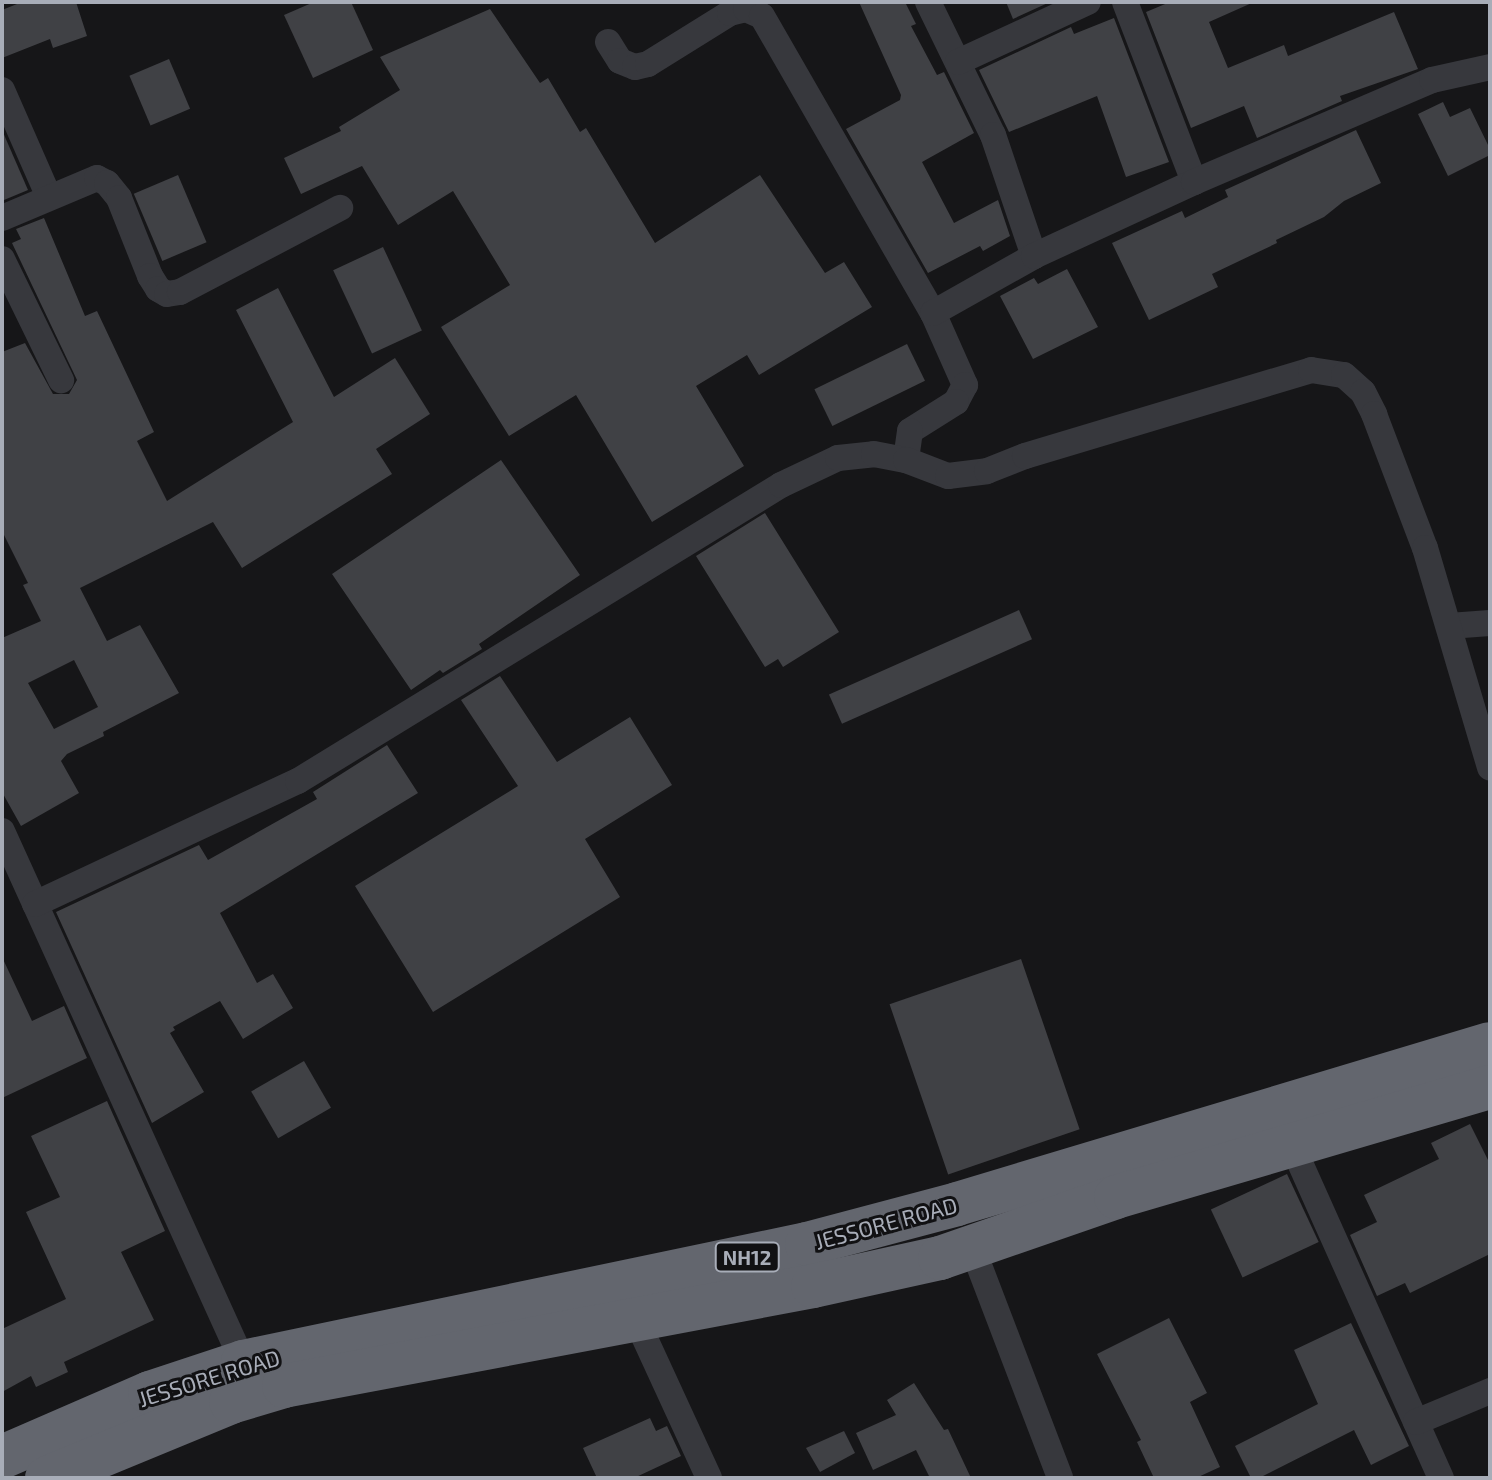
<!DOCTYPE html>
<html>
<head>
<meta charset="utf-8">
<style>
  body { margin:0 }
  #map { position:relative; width:1492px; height:1480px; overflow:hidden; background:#161618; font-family:"Exo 2",sans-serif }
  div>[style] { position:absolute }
  .building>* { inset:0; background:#404145; transform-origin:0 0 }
  .street>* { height:26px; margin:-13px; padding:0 13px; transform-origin:13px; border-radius:13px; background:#37383d }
  .highway>* { height:44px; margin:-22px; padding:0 22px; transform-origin:22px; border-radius:22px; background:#63666e }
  span { translate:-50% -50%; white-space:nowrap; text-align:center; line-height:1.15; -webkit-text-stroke:6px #111113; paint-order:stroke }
  .shield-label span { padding:2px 6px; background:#111113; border:2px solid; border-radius:6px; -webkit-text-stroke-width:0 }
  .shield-label { font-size:20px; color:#a8adb8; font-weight:700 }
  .street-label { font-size:22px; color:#a8adb8 }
  .frame { position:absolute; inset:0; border:4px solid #a8adb8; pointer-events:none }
</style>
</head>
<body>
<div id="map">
  <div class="building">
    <div style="clip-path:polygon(22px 2px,76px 2px,87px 36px,53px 48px,50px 39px,2px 58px,2px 10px)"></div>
    <div style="clip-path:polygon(314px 2px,351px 2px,373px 50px,313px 78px,284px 15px)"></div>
    <div style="clip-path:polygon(859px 2px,905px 2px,916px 24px,911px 26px,937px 75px,944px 72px,974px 133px,922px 162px,954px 223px,998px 200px,1010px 236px,983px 251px,980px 246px,928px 273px,846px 129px,900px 100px,901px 95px)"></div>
    <div style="clip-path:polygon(1006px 2px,1050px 2px,1013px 19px)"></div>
    <div style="clip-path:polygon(1170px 2px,1254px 2px,1209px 22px,1228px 68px,1284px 45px,1288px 56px,1394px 12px,1418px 69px,1340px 96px,1342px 101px,1257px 138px,1244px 106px,1191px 128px,1146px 12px)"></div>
    <div style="clip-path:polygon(490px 9px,540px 83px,548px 78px,580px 132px,586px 128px,655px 243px,760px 175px,825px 273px,844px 262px,872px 307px,759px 375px,747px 355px,696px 386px,744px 466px,652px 522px,576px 395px,509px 436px,441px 327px,510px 285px,453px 191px,398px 225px,362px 166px,301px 194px,284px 158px,341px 131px,339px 127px,400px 90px,380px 57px)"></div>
    <div style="clip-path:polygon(1114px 18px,1169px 162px,1126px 177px,1097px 96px,1009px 132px,979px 70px,1071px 27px,1074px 34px)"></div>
    <div style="left:169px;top:59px;width:54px;height:43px;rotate:67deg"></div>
    <div style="clip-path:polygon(1443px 102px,1450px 117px,1470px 108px,1490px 149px,1490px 155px,1448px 176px,1418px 114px)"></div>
    <div style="clip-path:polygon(2px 130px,28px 190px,4px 200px,2px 194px)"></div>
    <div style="clip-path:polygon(1356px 130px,1381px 183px,1344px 201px,1324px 217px,1276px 240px,1277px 243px,1212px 274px,1218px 287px,1149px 320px,1112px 243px,1182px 211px,1185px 218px,1228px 197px,1225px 190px)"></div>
    <div style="left:178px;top:175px;width:73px;height:48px;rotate:67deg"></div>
    <div style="clip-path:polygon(evenodd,44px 218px,85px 316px,97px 311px,154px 432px,137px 441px,167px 501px,293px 422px,236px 310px,278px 288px,334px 397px,395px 358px,430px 414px,376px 449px,392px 474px,242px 568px,213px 522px,80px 588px,107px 641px,140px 625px,179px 693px,103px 732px,104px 736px,67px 754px,61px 761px,79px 793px,21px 826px,2px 792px,2px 638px,41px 621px,23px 585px,28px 583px,2px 531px,2px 352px,25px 343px,53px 394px,69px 394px,77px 380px,12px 243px,21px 239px,16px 229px,44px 218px,74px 660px,98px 707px,54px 729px,28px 683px,74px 660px)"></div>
    <div style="left:383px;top:247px;width:92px;height:55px;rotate:65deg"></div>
    <div style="clip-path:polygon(1067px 269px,1098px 327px,1033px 359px,1000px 296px,1034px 278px,1038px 284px)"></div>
    <div style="left:907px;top:344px;width:41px;height:103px;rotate:64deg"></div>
    <div style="clip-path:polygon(501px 460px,580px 575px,479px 644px,482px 649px,443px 673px,440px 670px,411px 690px,332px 574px)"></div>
    <div style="clip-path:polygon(765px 513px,839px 632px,783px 667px,778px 659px,765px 667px,696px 556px)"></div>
    <div style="left:1019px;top:610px;width:32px;height:208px;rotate:66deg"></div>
    <div style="clip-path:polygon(500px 676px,557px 762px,630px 717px,672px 785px,585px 839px,620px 897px,433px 1012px,355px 886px,518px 786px,461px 700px)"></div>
    <div style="clip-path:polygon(387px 745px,418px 793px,220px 913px,257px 983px,273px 974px,293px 1008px,243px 1039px,220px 1001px,173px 1027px,175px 1030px,170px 1033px,204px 1092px,152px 1123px,56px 912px,199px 845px,208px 860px,317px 799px,313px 792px)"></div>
    <div style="clip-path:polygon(2px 957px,32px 1021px,64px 1006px,87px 1058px,2px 1098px)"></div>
    <div style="left:1021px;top:959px;width:180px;height:139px;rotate:71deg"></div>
    <div style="left:304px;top:1061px;width:54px;height:61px;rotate:60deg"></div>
    <div style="clip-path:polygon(107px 1101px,165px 1231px,121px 1252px,154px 1320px,64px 1362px,68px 1372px,36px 1387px,31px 1376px,2px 1392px,2px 1329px,66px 1299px,26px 1212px,60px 1197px,31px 1136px)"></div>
    <div style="clip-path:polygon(1470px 1124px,1490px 1164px,1490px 1254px,1410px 1293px,1405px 1283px,1377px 1296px,1350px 1235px,1377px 1222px,1364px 1195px,1439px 1159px,1431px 1143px)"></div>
    <div style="left:1287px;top:1174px;width:75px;height:84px;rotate:65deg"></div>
    <div style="clip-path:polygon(1169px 1318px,1207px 1393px,1190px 1402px,1220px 1467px,1196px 1478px,1154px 1478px,1137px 1442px,1141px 1440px,1097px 1354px)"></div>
    <div style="clip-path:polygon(1351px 1323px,1409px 1446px,1371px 1465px,1354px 1430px,1259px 1478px,1251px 1478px,1235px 1446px,1318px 1404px,1294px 1350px)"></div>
    <div style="clip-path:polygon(914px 1383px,944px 1430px,948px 1429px,971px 1478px,930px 1478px,916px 1450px,873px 1470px,856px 1433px,896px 1415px,887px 1400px)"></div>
    <div style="clip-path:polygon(650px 1418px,656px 1431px,667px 1426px,681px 1456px,634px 1478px,597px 1478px,583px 1448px)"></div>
    <div style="clip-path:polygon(844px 1431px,855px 1453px,820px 1472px,806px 1448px)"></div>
  </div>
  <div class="street">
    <div style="left:928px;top:2px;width:148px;rotate:64deg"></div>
    <div style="left:993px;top:135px;width:128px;rotate:71.3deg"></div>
    <div style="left:1125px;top:2px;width:193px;rotate:69deg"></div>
    <div style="left:608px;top:42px;width:22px;rotate:58deg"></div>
    <div style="left:620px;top:61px;width:16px;rotate:22deg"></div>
    <div style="left:635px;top:67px;width:13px;rotate:-13deg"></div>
    <div style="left:648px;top:64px;width:97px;rotate:-31.9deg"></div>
    <div style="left:730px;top:13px;width:16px;rotate:-14deg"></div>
    <div style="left:746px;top:9px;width:17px;rotate:24deg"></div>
    <div style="left:762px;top:16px;width:343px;rotate:60.1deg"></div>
    <div style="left:933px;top:313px;width:79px;rotate:66deg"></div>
    <div style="left:965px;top:385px;width:19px;rotate:118deg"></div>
    <div style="left:956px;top:402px;width:54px;rotate:147.8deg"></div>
    <div style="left:910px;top:431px;width:29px;rotate:98deg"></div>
    <div style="left:958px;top:62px;width:143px;rotate:-24.8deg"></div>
    <div style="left:2px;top:90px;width:117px;rotate:66.3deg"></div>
    <div style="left:2px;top:218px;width:103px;rotate:-22.8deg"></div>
    <div style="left:97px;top:178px;width:11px;rotate:27deg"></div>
    <div style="left:107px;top:183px;width:19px;rotate:51deg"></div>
    <div style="left:119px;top:198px;width:84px;rotate:68.3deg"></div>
    <div style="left:150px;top:276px;width:15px;rotate:58deg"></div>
    <div style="left:158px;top:289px;width:10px;rotate:29deg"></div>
    <div style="left:167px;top:294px;width:13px;rotate:-9deg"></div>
    <div style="left:180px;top:292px;width:181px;rotate:-27.7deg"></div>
    <div style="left:2px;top:259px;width:135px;rotate:64deg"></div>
    <div style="left:933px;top:313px;width:116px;rotate:-29.4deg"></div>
    <div style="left:1034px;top:256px;width:176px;rotate:-24.8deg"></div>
    <div style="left:1194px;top:182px;width:259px;rotate:-23.2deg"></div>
    <div style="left:1432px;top:80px;width:59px;rotate:-12.6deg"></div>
    <div style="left:1449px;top:626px;width:41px;rotate:-4.2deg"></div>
    <div style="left:2px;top:831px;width:583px;rotate:65.59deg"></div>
    <div style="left:35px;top:904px;width:290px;rotate:-25.1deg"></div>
    <div style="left:298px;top:781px;width:566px;rotate:-31.5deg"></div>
    <div style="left:781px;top:485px;width:63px;rotate:-25.3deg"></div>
    <div style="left:838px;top:458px;width:36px;rotate:-6deg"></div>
    <div style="left:874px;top:454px;width:33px;rotate:11deg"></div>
    <div style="left:906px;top:460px;width:45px;rotate:20.9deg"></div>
    <div style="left:948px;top:476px;width:39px;rotate:-7deg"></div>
    <div style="left:987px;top:471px;width:41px;rotate:-21.5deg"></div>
    <div style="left:1025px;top:456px;width:299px;rotate:-16.7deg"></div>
    <div style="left:1311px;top:370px;width:33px;rotate:9deg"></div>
    <div style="left:1344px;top:375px;width:25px;rotate:42deg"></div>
    <div style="left:1363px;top:392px;width:25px;rotate:63deg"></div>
    <div style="left:1374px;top:414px;width:143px;rotate:69.2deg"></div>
    <div style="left:1425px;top:548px;width:229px;rotate:73.5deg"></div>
    <div style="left:1292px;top:1145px;width:365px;rotate:65.9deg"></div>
    <div style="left:972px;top:1247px;width:247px;rotate:69.1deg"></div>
    <div style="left:635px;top:1317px;width:177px;rotate:65.3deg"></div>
    <div style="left:1416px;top:1422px;width:80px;rotate:-22.7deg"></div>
  </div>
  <div class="highway">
    <div style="left:2px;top:1457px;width:161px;rotate:-23.4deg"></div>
    <div style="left:150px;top:1393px;width:98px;rotate:-18.4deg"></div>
    <div style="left:243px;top:1362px;width:576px;rotate:-11.82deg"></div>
    <div style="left:807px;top:1244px;width:155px;rotate:-14.9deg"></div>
    <div style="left:957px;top:1204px;width:556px;rotate:-16.71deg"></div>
    <div style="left:47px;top:1478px;width:199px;rotate:-22.4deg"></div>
    <div style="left:231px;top:1402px;width:55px;rotate:-16.8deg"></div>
    <div style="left:284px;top:1386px;width:538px;rotate:-10.7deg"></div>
    <div style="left:813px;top:1286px;width:130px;rotate:-12.4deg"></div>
    <div style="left:940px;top:1258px;width:186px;rotate:-19.1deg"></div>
    <div style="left:1116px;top:1197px;width:390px;rotate:-16.4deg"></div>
  </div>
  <div class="shield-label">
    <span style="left:747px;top:1257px">NH12</span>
  </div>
  <div class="street-label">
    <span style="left:886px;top:1223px;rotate:-15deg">JESSORE ROAD</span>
    <span style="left:209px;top:1378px;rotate:-17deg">JESSORE ROAD</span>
  </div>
  <div class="frame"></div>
</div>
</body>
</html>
